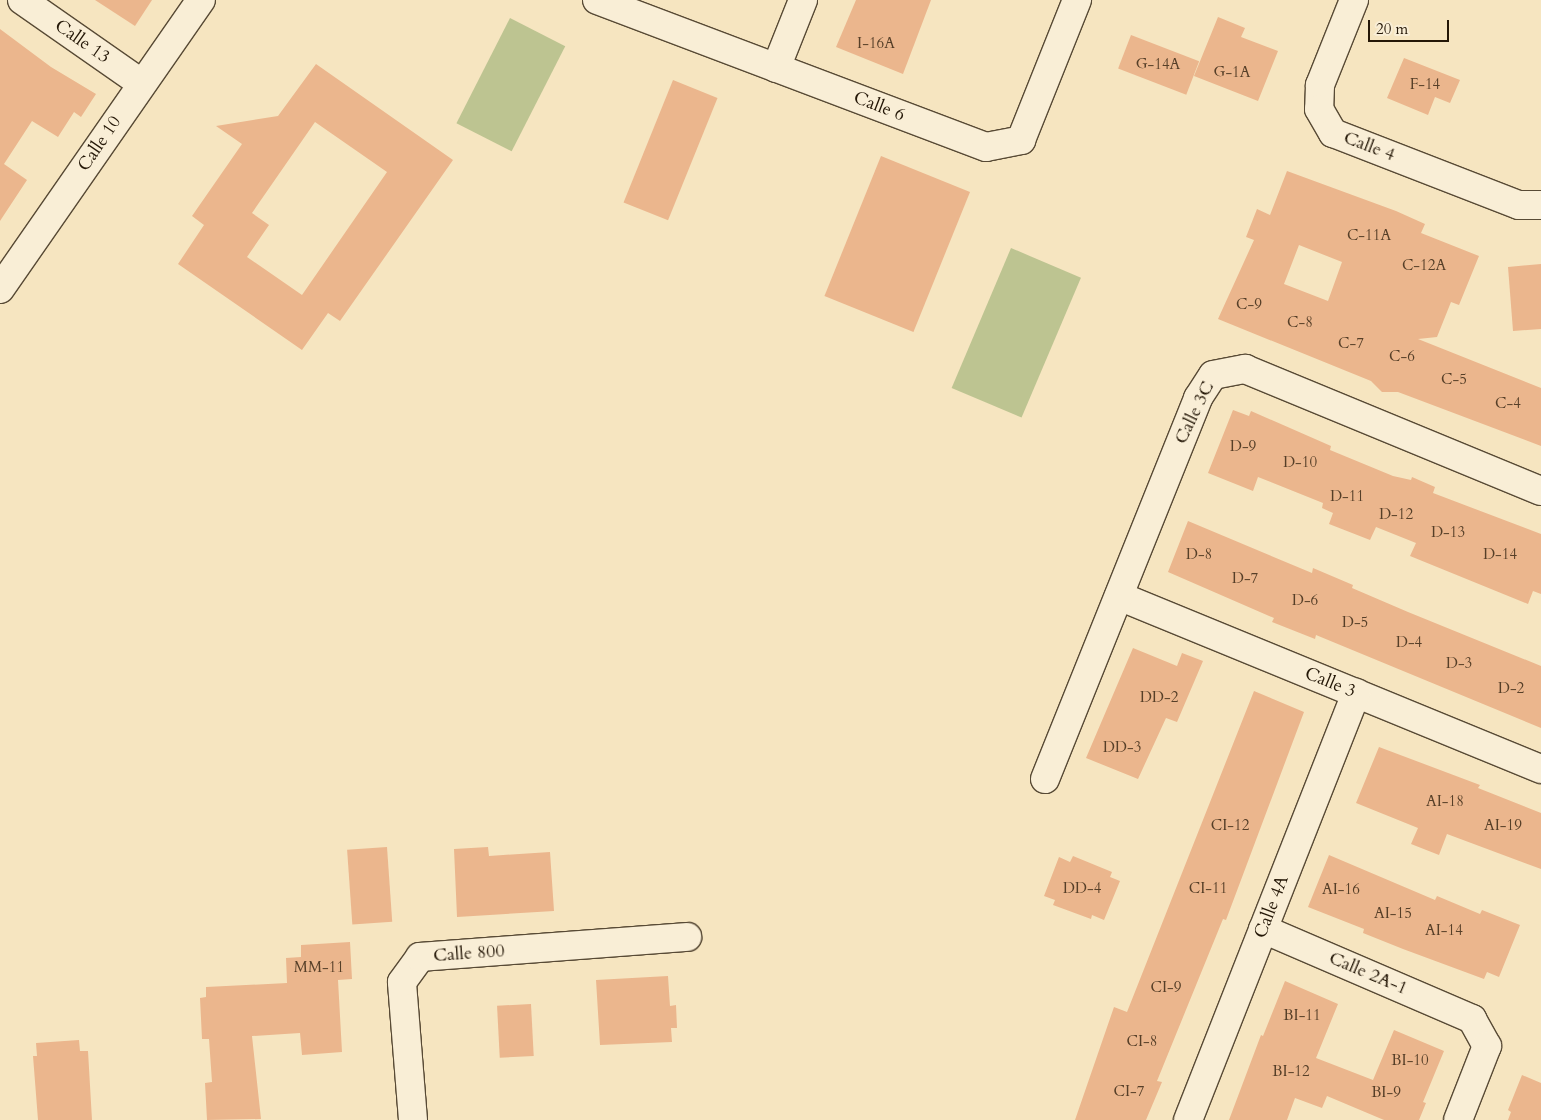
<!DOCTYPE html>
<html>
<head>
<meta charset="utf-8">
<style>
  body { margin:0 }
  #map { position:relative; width:1541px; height:1120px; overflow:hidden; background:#f6e5c0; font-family:Cardo,serif }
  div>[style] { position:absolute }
  .green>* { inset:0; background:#bdc491; transform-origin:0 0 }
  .building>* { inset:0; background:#ebb68d; transform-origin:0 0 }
  .roads { filter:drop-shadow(1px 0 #584a35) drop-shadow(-1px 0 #584a35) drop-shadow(0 1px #584a35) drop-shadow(0 -1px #584a35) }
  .street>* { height:28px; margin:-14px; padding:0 14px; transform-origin:14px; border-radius:14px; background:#f9eed6 }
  span { translate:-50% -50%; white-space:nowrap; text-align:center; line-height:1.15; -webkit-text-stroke:4.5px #f9eed6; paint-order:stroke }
  .number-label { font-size:15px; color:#563f28 }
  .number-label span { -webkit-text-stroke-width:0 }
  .street-label { font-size:18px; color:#241707 }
  .scale { position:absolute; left:1368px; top:20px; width:81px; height:22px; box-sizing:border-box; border:2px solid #241707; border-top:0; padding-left:6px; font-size:15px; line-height:18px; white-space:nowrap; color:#241707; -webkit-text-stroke:4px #f9eed6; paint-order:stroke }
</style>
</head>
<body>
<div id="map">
  <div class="green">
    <div style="left:510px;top:18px;width:62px;height:118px;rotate:27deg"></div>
    <div style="left:1011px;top:248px;width:76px;height:152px;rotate:23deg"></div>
  </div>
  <div class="building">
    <div style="clip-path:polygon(95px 0,152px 0,135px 26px)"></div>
    <div style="clip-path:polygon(856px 0,931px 0,903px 74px,836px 47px)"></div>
    <div style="clip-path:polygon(1218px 17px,1245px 28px,1241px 37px,1278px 51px,1258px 101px,1194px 76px)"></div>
    <div style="clip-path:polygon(0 29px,51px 67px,96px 94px,81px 117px,74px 112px,58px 137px,32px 121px,4px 164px,27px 180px,0 221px)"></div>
    <div style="left:1131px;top:35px;width:73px;height:36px;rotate:21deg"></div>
    <div style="clip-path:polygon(1404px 58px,1460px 80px,1450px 103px,1435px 97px,1428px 115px,1387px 98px)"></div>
    <div style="clip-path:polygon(evenodd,316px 64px,453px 160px,340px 321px,328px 313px,302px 350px,178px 264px,204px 225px,192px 216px,242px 144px,216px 126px,278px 116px,316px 64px,315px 122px,387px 172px,302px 295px,247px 257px,269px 225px,252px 213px,315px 122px)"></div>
    <div style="left:673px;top:80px;width:48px;height:132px;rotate:22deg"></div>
    <div style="left:881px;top:156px;width:96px;height:151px;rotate:22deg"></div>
    <div style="clip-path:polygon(evenodd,1287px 171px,1396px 211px,1425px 224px,1421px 233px,1479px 256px,1459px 305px,1451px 302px,1437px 337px,1418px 339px,1541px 388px,1541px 446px,1398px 392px,1382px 392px,1371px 381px,1218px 319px,1254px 240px,1246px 237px,1257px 209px,1270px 215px,1287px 171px,1299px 245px,1342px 262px,1328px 301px,1284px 284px,1299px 245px)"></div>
    <div style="clip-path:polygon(1541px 264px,1541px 329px,1513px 331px,1508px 267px)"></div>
    <div style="clip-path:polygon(1233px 410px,1249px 416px,1251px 411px,1331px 446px,1330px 450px,1393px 476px,1411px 480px,1412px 477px,1435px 487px,1433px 493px,1541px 534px,1541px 594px,1533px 591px,1528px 604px,1410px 556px,1416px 543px,1376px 527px,1370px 540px,1329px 524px,1333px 513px,1322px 508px,1323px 503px,1258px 477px,1253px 491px,1208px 473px)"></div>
    <div style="clip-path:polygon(1188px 521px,1312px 573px,1313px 568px,1353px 585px,1352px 588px,1408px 612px,1541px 666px,1541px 728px,1316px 635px,1315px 639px,1272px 622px,1274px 618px,1168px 572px)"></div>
    <div style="clip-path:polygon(1133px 648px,1177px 666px,1182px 653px,1203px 661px,1177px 722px,1166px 718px,1138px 779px,1086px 758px)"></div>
    <div style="clip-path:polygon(1254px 691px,1304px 712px,1226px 920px,1223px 919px,1157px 1081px,1162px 1082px,1146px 1120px,1075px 1120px,1114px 1007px,1127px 1012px)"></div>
    <div style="clip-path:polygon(1379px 747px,1480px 785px,1478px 788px,1541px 813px,1541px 869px,1447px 834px,1439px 855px,1411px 844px,1418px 828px,1356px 803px)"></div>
    <div style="left:387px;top:847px;width:75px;height:40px;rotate:86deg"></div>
    <div style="clip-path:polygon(488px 847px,489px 856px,550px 852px,554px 911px,457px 917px,454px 849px)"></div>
    <div style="clip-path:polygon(1329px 855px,1435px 900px,1437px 896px,1480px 914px,1482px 910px,1520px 925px,1499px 977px,1487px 972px,1484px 979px,1403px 949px,1363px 933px,1364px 929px,1308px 907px)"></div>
    <div style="clip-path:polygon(1073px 856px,1112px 872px,1110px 877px,1120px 881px,1104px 920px,1092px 915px,1091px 919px,1053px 905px,1055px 900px,1044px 896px,1059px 857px,1070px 862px)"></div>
    <div style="clip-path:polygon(350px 942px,352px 979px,338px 980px,342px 1052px,302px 1055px,300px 1033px,252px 1036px,261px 1119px,207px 1120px,205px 1083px,212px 1082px,209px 1039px,202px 1039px,200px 998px,206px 997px,206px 987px,287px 983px,286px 958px,301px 957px,301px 945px)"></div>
    <div style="clip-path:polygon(668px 976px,670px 1006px,676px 1005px,677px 1028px,671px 1028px,672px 1042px,600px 1045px,596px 980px)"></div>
    <div style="clip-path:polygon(1285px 981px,1338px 1004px,1316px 1058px,1373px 1080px,1394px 1030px,1444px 1051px,1423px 1102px,1426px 1103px,1419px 1120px,1384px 1120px,1327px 1096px,1322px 1108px,1295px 1098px,1287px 1120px,1229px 1120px,1261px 1035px,1263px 1036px)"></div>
    <div style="left:531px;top:1004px;width:52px;height:34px;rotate:87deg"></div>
    <div style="clip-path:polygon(79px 1040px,80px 1051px,88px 1051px,92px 1120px,38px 1120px,33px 1056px,37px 1056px,36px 1043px)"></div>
    <div style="clip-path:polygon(1522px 1075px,1541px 1083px,1541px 1120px,1508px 1120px,1511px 1112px,1508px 1110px)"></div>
  </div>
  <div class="roads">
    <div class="street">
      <div style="left:22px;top:0;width:145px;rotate:34.9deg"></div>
      <div style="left:597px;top:0;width:416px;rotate:20.7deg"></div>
      <div style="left:986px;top:147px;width:36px;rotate:-11deg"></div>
      <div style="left:1021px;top:140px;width:151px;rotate:-68.2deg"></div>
      <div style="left:1354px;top:0;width:92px;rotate:111.8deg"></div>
      <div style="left:1320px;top:85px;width:24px;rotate:92deg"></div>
      <div style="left:1319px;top:109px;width:28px;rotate:60deg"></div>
      <div style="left:1333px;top:133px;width:199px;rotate:21.2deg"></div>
      <div style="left:1519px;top:205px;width:22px"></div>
      <div style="left:776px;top:68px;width:73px;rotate:-68.3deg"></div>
      <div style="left:0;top:289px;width:352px;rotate:-55.2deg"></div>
      <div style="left:1119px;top:596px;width:456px;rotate:22.3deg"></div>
      <div style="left:1045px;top:779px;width:411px;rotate:-68.1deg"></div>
      <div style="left:1198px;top:398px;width:27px;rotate:-57deg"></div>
      <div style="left:1213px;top:375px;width:33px;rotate:-11deg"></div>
      <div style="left:1245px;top:369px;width:320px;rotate:22.4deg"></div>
      <div style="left:1263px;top:929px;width:228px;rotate:23.3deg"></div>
      <div style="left:1472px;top:1019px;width:31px;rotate:61deg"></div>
      <div style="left:1487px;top:1046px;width:79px;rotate:111.4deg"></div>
      <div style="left:413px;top:1120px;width:138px;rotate:-94.6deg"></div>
      <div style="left:402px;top:982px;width:31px;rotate:-54deg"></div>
      <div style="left:420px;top:957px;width:268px;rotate:-4.3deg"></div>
      <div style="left:1188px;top:1120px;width:459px;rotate:-68.5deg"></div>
    </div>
  </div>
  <div class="number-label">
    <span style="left:876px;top:44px">I-16A</span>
    <span style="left:1158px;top:65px">G-14A</span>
    <span style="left:1232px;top:73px">G-1A</span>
    <span style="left:1425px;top:85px">F-14</span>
    <span style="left:1369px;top:236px">C-11A</span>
    <span style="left:1424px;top:266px">C-12A</span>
    <span style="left:1249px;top:305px">C-9</span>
    <span style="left:1300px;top:323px">C-8</span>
    <span style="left:1351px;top:344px">C-7</span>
    <span style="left:1402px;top:357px">C-6</span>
    <span style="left:1454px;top:380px">C-5</span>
    <span style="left:1508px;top:404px">C-4</span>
    <span style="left:1243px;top:447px">D-9</span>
    <span style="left:1300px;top:463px">D-10</span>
    <span style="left:1347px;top:497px">D-11</span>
    <span style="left:1396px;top:515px">D-12</span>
    <span style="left:1448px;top:533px">D-13</span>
    <span style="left:1199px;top:555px">D-8</span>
    <span style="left:1500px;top:555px">D-14</span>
    <span style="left:1245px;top:579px">D-7</span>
    <span style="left:1305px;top:601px">D-6</span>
    <span style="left:1355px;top:623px">D-5</span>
    <span style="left:1409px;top:643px">D-4</span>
    <span style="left:1459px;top:664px">D-3</span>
    <span style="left:1511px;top:689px">D-2</span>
    <span style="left:1159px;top:698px">DD-2</span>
    <span style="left:1122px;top:748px">DD-3</span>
    <span style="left:1445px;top:802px">AI-18</span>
    <span style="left:1230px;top:826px">CI-12</span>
    <span style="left:1503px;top:826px">AI-19</span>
    <span style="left:1082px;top:889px">DD-4</span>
    <span style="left:1208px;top:889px">CI-11</span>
    <span style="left:1341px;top:890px">AI-16</span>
    <span style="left:1393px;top:914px">AI-15</span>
    <span style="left:1444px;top:931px">AI-14</span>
    <span style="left:319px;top:968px">MM-11</span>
    <span style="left:1166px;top:988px">CI-9</span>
    <span style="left:1302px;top:1016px">BI-11</span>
    <span style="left:1142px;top:1042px">CI-8</span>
    <span style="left:1410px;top:1061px">BI-10</span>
    <span style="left:1291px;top:1072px">BI-12</span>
    <span style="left:1129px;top:1092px">CI-7</span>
    <span style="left:1386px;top:1093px">BI-9</span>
  </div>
  <div class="street-label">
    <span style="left:82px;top:42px;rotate:35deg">Calle 13</span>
    <span style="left:879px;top:107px;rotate:21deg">Calle 6</span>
    <span style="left:100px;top:144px;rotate:-56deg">Calle 10</span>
    <span style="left:1369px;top:147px;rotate:21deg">Calle 4</span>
    <span style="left:1195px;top:413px;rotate:-64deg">Calle 3C</span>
    <span style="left:1330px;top:683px;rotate:22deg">Calle 3</span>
    <span style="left:1272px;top:907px;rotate:-69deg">Calle 4A</span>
    <span style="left:469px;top:954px;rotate:-4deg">Calle 800</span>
    <span style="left:1368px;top:974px;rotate:23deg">Calle 2A-1</span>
  </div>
  <div class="scale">20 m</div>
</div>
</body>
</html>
